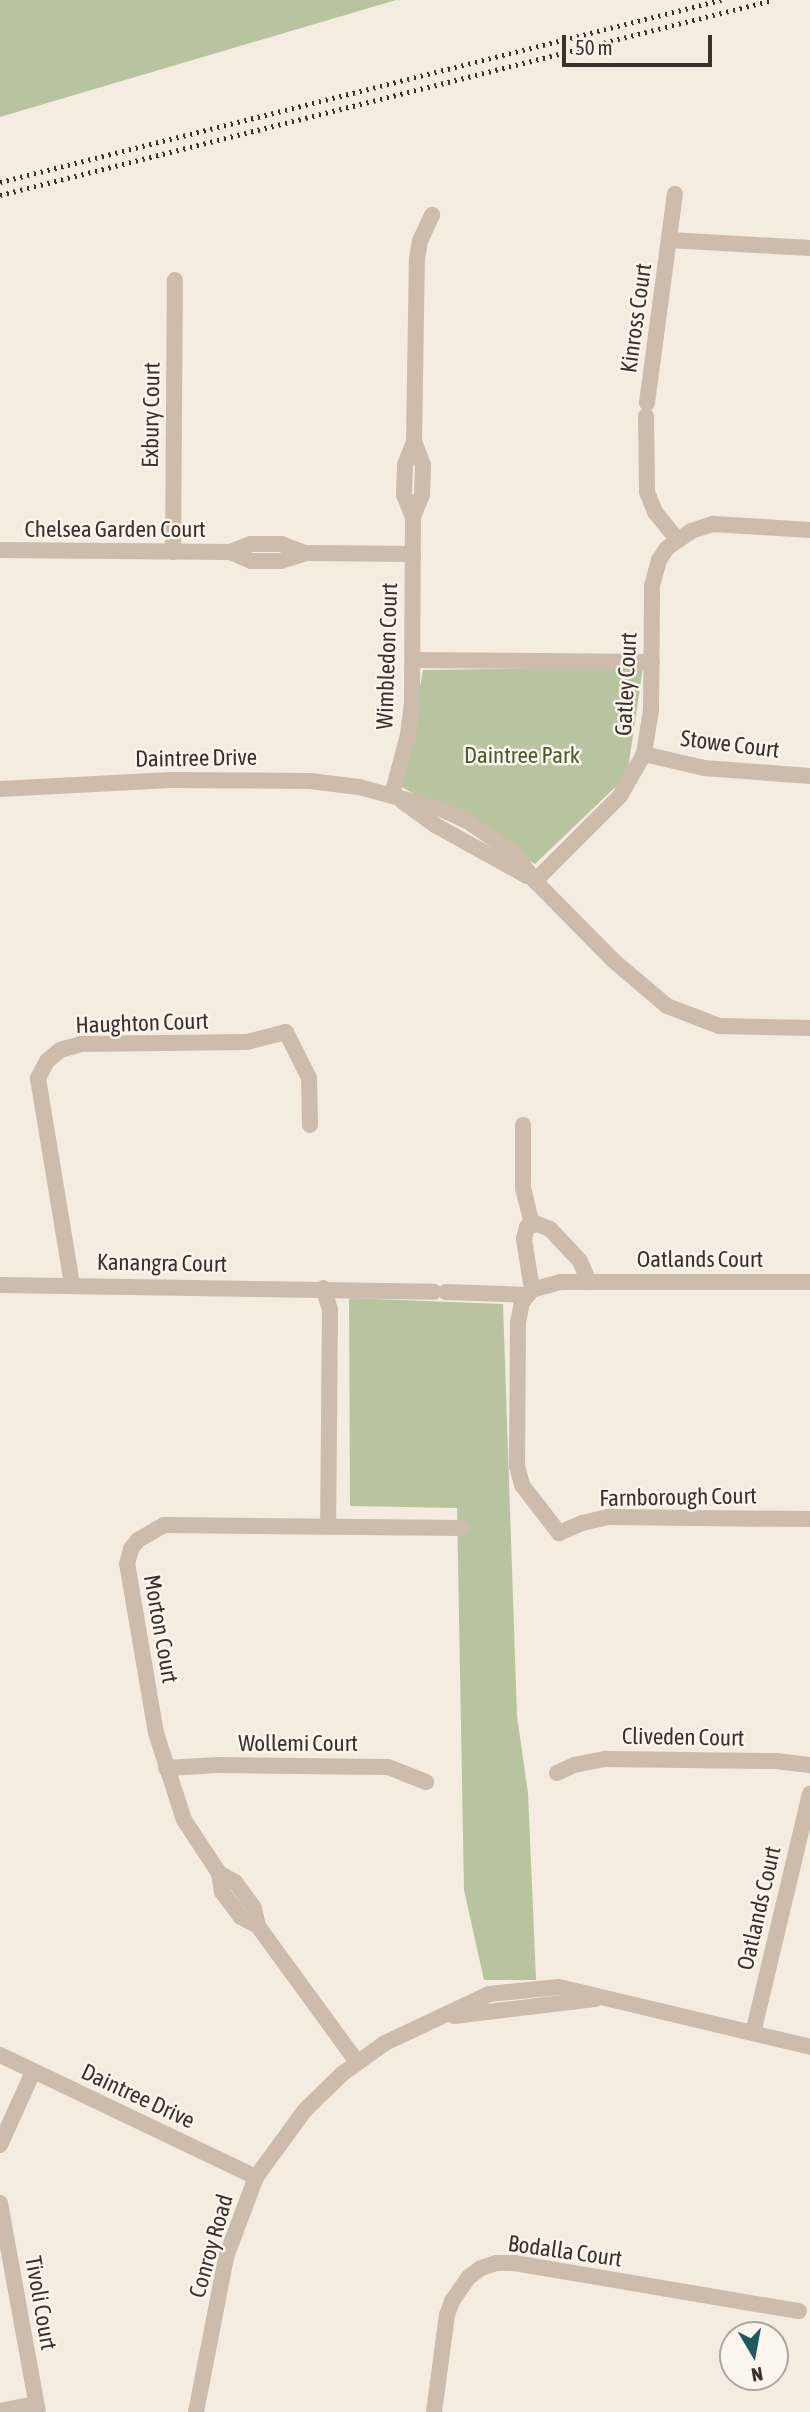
<!DOCTYPE html>
<html>
<head>
<meta charset="utf-8">
<style>
  body { margin:0 }
  #map { position:relative; width:810px; height:2412px; overflow:hidden; background:#f4ebe1; font-family:"Asap Condensed",sans-serif }
  div>[style] { position:absolute }
  .green>* { inset:0; background:#b8c4a0 }
  .street>* { height:16px; margin:-8px; padding:0 8px; transform-origin:8px; border-radius:8px; background:#cdbbac }
  .rail>* { height:5px; margin-top:-2.5px; transform-origin:0; background:repeating-linear-gradient(90deg,#3b302b 0 2px,transparent 0 7px) }
  span { translate:-50% -50%; white-space:nowrap; text-align:center; line-height:1.15; -webkit-text-stroke:5px #fbf5ee; paint-order:stroke }
  .street-label { font-size:23px; color:#3b302b }
  .park-label { font-size:23px; color:#4a5a2e }
  .north { position:absolute; left:719px; top:2321px; width:70px; height:70px; box-sizing:border-box; background:#fbf5ee; border:2px solid #aea6a0; border-radius:50%; rotate:170deg; font-size:19px; font-weight:700; line-height:28px; text-align:center; color:#3b302b }
  .north::after { content:''; display:block; margin:auto; width:24px; height:32px; background:#1f5a5e; clip-path:polygon(50% 0,100% 100%,50% 72%,0 100%) }
  .scale { position:absolute; left:562px; top:35px; width:150px; height:32px; box-sizing:border-box; border:4px solid #3b302b; border-top:0; padding-left:9px; font-size:21px; line-height:24px; white-space:nowrap; color:#3b302b; -webkit-text-stroke:5px #fbf5ee; paint-order:stroke }
</style>
</head>
<body>
<div id="map">
  <div class="green">
    <div style="clip-path:polygon(0 0,396px 0,0 117px)"></div>
    <div style="clip-path:polygon(643px 667px,627px 776px,535px 864px,402px 787px,423px 670px)"></div>
    <div style="clip-path:polygon(349px 1298px,503px 1304px,517px 1716px,528px 1793px,536px 1980px,484px 1980px,464px 1890px,457px 1508px,350px 1506px)"></div>
  </div>
  <div class="street">
    <div style="left:670px;top:240px;width:140px;rotate:3.3deg"></div>
    <div style="left:647px;top:403px;width:211px;rotate:-82.4deg"></div>
    <div style="left:646px;top:416px;width:76px;rotate:89.2deg"></div>
    <div style="left:647px;top:492px;width:22px;rotate:68deg"></div>
    <div style="left:655px;top:512px;width:35px;rotate:51deg"></div>
    <div style="left:413px;top:517px;width:24px;rotate:-112deg"></div>
    <div style="left:404px;top:495px;width:30px;rotate:-88deg"></div>
    <div style="left:405px;top:465px;width:25px;rotate:-69deg"></div>
    <div style="left:414px;top:442px;width:183px;rotate:-89.1deg"></div>
    <div style="left:417px;top:259px;width:18px;rotate:-81deg"></div>
    <div style="left:420px;top:241px;width:29px;rotate:-65deg"></div>
    <div style="left:0;top:550px;width:230px;rotate:0.5deg"></div>
    <div style="left:230px;top:552px;width:22px;rotate:-21deg"></div>
    <div style="left:251px;top:544px;width:30px"></div>
    <div style="left:281px;top:544px;width:26px;rotate:21deg"></div>
    <div style="left:305px;top:553px;width:108px;rotate:0.5deg"></div>
    <div style="left:173px;top:552px;width:272px;rotate:-89.6deg"></div>
    <div style="left:230px;top:552px;width:23px;rotate:23deg"></div>
    <div style="left:251px;top:561px;width:30px"></div>
    <div style="left:281px;top:561px;width:25px;rotate:-18deg"></div>
    <div style="left:413px;top:660px;width:239px;rotate:0.5deg"></div>
    <div style="left:644px;top:754px;width:62px;rotate:13.1deg"></div>
    <div style="left:704px;top:768px;width:106px;rotate:4.3deg"></div>
    <div style="left:0;top:789px;width:171px;rotate:-3deg"></div>
    <div style="left:171px;top:780px;width:139px;rotate:0.4deg"></div>
    <div style="left:310px;top:781px;width:49px;rotate:7deg"></div>
    <div style="left:359px;top:787px;width:85px;rotate:15deg"></div>
    <div style="left:441px;top:809px;width:29px;rotate:25deg"></div>
    <div style="left:467px;top:821px;width:57px;rotate:34.2deg"></div>
    <div style="left:514px;top:853px;width:35px;rotate:53deg"></div>
    <div style="left:535px;top:881px;width:112px;rotate:45.4deg"></div>
    <div style="left:614px;top:961px;width:70px;rotate:40.3deg"></div>
    <div style="left:667px;top:1006px;width:56px;rotate:21deg"></div>
    <div style="left:719px;top:1026px;width:91px;rotate:1.3deg"></div>
    <div style="left:392px;top:795px;width:62px;rotate:-75.1deg"></div>
    <div style="left:408px;top:735px;width:33px;rotate:-83deg"></div>
    <div style="left:412px;top:702px;width:185px;rotate:-89.7deg"></div>
    <div style="left:413px;top:517px;width:24px;rotate:-68deg"></div>
    <div style="left:422px;top:495px;width:30px;rotate:-88deg"></div>
    <div style="left:423px;top:465px;width:25px;rotate:-111deg"></div>
    <div style="left:402px;top:801px;width:41px;rotate:36deg"></div>
    <div style="left:435px;top:825px;width:105px;rotate:29deg"></div>
    <div style="left:535px;top:881px;width:120px;rotate:-45deg"></div>
    <div style="left:620px;top:796px;width:48px;rotate:-60.3deg"></div>
    <div style="left:644px;top:754px;width:45px;rotate:-81deg"></div>
    <div style="left:651px;top:710px;width:124px;rotate:-89.5deg"></div>
    <div style="left:652px;top:586px;width:27px;rotate:-75deg"></div>
    <div style="left:659px;top:560px;width:14px;rotate:-56deg"></div>
    <div style="left:667px;top:548px;width:29px;rotate:-35deg"></div>
    <div style="left:691px;top:531px;width:23px;rotate:-18deg"></div>
    <div style="left:713px;top:524px;width:97px;rotate:3.5deg"></div>
    <div style="left:523px;top:1125px;width:63px;rotate:90deg"></div>
    <div style="left:523px;top:1188px;width:38px;rotate:76deg"></div>
    <div style="left:810px;top:1282px;width:249px;rotate:180deg"></div>
    <div style="left:561px;top:1282px;width:30px;rotate:165deg"></div>
    <div style="left:532px;top:1290px;width:16px;rotate:130deg"></div>
    <div style="left:522px;top:1302px;width:20px;rotate:101deg"></div>
    <div style="left:518px;top:1322px;width:144px;rotate:90.4deg"></div>
    <div style="left:517px;top:1466px;width:20px;rotate:75deg"></div>
    <div style="left:522px;top:1485px;width:61px;rotate:52.4deg"></div>
    <div style="left:559px;top:1533px;width:25px;rotate:-23deg"></div>
    <div style="left:582px;top:1523px;width:27px;rotate:-13deg"></div>
    <div style="left:608px;top:1517px;width:202px;rotate:0.6deg"></div>
    <div style="left:72px;top:1284px;width:209px;rotate:-99.4deg"></div>
    <div style="left:38px;top:1078px;width:19px;rotate:-62deg"></div>
    <div style="left:47px;top:1061px;width:17px;rotate:-40deg"></div>
    <div style="left:60px;top:1050px;width:22px;rotate:-16deg"></div>
    <div style="left:81px;top:1044px;width:166px;rotate:-0.7deg"></div>
    <div style="left:247px;top:1042px;width:40px;rotate:-14.4deg"></div>
    <div style="left:286px;top:1032px;width:51px;rotate:63.4deg"></div>
    <div style="left:309px;top:1078px;width:47px;rotate:88.8deg"></div>
    <div style="left:0;top:1285px;width:434px;rotate:0.9deg"></div>
    <div style="left:323px;top:1288px;width:22px;rotate:72deg"></div>
    <div style="left:330px;top:1309px;width:217px;rotate:90.5deg"></div>
    <div style="left:532px;top:1290px;width:52px;rotate:-98.9deg"></div>
    <div style="left:524px;top:1239px;width:12px;rotate:-76deg"></div>
    <div style="left:527px;top:1227px;width:10px;rotate:-17deg"></div>
    <div style="left:537px;top:1224px;width:14px;rotate:21deg"></div>
    <div style="left:550px;top:1229px;width:44px;rotate:46.8deg"></div>
    <div style="left:580px;top:1261px;width:23px;rotate:67deg"></div>
    <div style="left:446px;top:1292px;width:80px;rotate:2.1deg"></div>
    <div style="left:166px;top:1768px;width:53px;rotate:-3.2deg"></div>
    <div style="left:219px;top:1765px;width:169px;rotate:0.7deg"></div>
    <div style="left:388px;top:1767px;width:41px;rotate:21.5deg"></div>
    <div style="left:557px;top:1773px;width:19px;rotate:-25deg"></div>
    <div style="left:574px;top:1765px;width:33px;rotate:-11deg"></div>
    <div style="left:606px;top:1759px;width:170px;rotate:0.7deg"></div>
    <div style="left:776px;top:1761px;width:34px;rotate:7deg"></div>
    <div style="left:219px;top:1873px;width:19px;rotate:81deg"></div>
    <div style="left:222px;top:1892px;width:31px;rotate:53deg"></div>
    <div style="left:241px;top:1917px;width:19px;rotate:28deg"></div>
    <div style="left:454px;top:2016px;width:142px;rotate:-6.9deg"></div>
    <div style="left:753px;top:2033px;width:246px;rotate:-76.6deg"></div>
    <div style="left:0;top:2055px;width:284px;rotate:25.5deg"></div>
    <div style="left:357px;top:2062px;width:168px;rotate:-126.1deg"></div>
    <div style="left:258px;top:1926px;width:18px;rotate:-103deg"></div>
    <div style="left:254px;top:1908px;width:32px;rotate:-126deg"></div>
    <div style="left:235px;top:1882px;width:18px;rotate:-151deg"></div>
    <div style="left:219px;top:1873px;width:64px;rotate:-123.4deg"></div>
    <div style="left:184px;top:1820px;width:91px;rotate:-107.8deg"></div>
    <div style="left:156px;top:1733px;width:171px;rotate:-99.7deg"></div>
    <div style="left:127px;top:1564px;width:16px;rotate:-75deg"></div>
    <div style="left:131px;top:1549px;width:11px;rotate:-52deg"></div>
    <div style="left:138px;top:1540px;width:30px;rotate:-30deg"></div>
    <div style="left:164px;top:1525px;width:298px;rotate:0.6deg"></div>
    <div style="left:0;top:2145px;width:80px;rotate:-65.7deg"></div>
    <div style="left:0;top:2203px;width:212px;rotate:79.7deg"></div>
    <div style="left:0;top:2411px;width:37px;rotate:-11deg"></div>
    <div style="left:196px;top:2412px;width:158px;rotate:-79deg"></div>
    <div style="left:226px;top:2257px;width:85px;rotate:-69.4deg"></div>
    <div style="left:256px;top:2177px;width:83px;rotate:-53.8deg"></div>
    <div style="left:305px;top:2110px;width:52px;rotate:-44.2deg"></div>
    <div style="left:342px;top:2074px;width:53px;rotate:-35.8deg"></div>
    <div style="left:385px;top:2043px;width:115px;rotate:-25.2deg"></div>
    <div style="left:489px;top:1994px;width:70px;rotate:-5.7deg"></div>
    <div style="left:559px;top:1987px;width:258px;rotate:13.4deg"></div>
    <div style="left:434px;top:2412px;width:98px;rotate:-82.4deg"></div>
    <div style="left:447px;top:2315px;width:15px;rotate:-70deg"></div>
    <div style="left:452px;top:2301px;width:29px;rotate:-55deg"></div>
    <div style="left:469px;top:2277px;width:15px;rotate:-37deg"></div>
    <div style="left:481px;top:2268px;width:16px;rotate:-18deg"></div>
    <div style="left:496px;top:2263px;width:18px"></div>
    <div style="left:514px;top:2263px;width:289px;rotate:9.6deg"></div>
  </div>
  <div class="rail">
    <div style="left:0;top:182px;width:744px;rotate:-14.17deg"></div>
    <div style="left:0;top:195px;width:797px;rotate:-14.16deg"></div>
  </div>
  <div class="street-label">
    <span style="left:636px;top:318px;rotate:-82deg">Kinross Court</span>
    <span style="left:151px;top:415px;rotate:-89deg">Exbury Court</span>
    <span style="left:115px;top:529px">Chelsea Garden Court</span>
    <span style="left:387px;top:656px;rotate:-88deg">Wimbledon Court</span>
    <span style="left:626px;top:684px;rotate:-87deg">Gatley Court</span>
    <span style="left:730px;top:744px;rotate:7deg">Stowe Court</span>
    <span style="left:196px;top:758px;rotate:-1deg">Daintree Drive</span>
    <span style="left:142px;top:1023px;rotate:-2deg">Haughton Court</span>
    <span style="left:700px;top:1259px">Oatlands Court</span>
    <span style="left:162px;top:1263px;rotate:1deg">Kanangra Court</span>
    <span style="left:678px;top:1497px;rotate:-1deg">Farnborough Court</span>
    <span style="left:161px;top:1629px;rotate:80deg">Morton Court</span>
    <span style="left:683px;top:1737px;rotate:1deg">Cliveden Court</span>
    <span style="left:298px;top:1743px">Wollemi Court</span>
    <span style="left:759px;top:1908px;rotate:-77deg">Oatlands Court</span>
    <span style="left:138px;top:2096px;rotate:25deg">Daintree Drive</span>
    <span style="left:211px;top:2246px;rotate:-74deg">Conroy Road</span>
    <span style="left:565px;top:2251px;rotate:8deg">Bodalla Court</span>
    <span style="left:41px;top:2303px;rotate:80deg">Tivoli Court</span>
  </div>
  <div class="park-label">
    <span style="left:522px;top:755px">Daintree Park</span>
  </div>
  <div class="north">N</div>
  <div class="scale">50 m</div>
</div>
</body>
</html>
